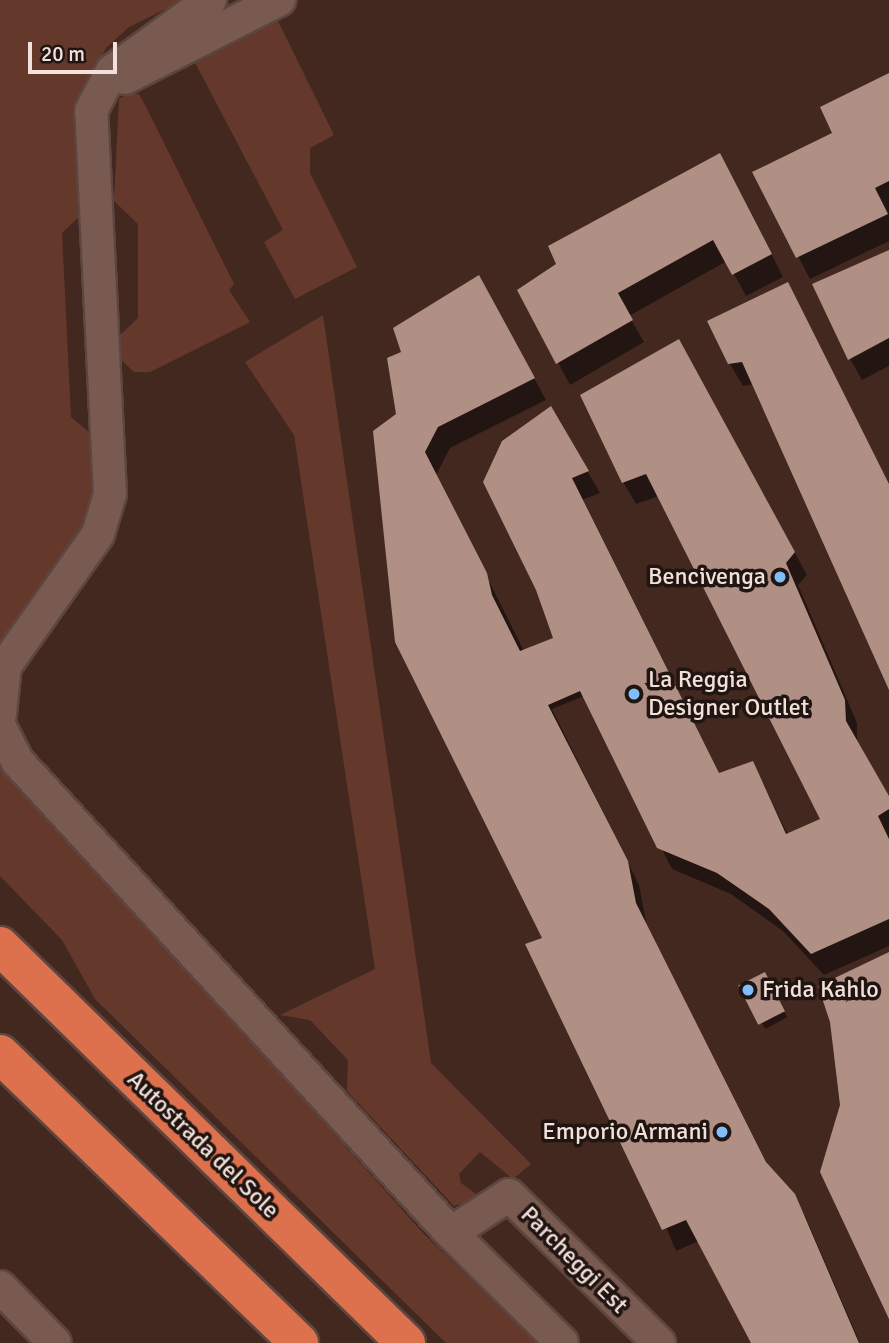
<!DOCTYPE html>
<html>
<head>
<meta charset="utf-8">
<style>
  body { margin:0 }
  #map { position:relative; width:889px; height:1343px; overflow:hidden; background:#432820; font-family:Signika,sans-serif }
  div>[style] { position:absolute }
  .green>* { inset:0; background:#64392b }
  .shadow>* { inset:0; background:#0007; transform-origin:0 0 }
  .building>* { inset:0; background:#b08f84; transform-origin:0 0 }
  .roads { filter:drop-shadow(2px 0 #5d463f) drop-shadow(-2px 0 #5d463f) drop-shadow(0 2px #5d463f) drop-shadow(0 -2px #5d463f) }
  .minor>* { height:32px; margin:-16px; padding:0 16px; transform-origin:16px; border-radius:16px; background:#785a50 }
  .highway>* { height:38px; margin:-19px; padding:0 19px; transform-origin:19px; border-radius:19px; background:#dd704d }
  .dots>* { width:19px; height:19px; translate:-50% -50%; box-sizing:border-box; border:4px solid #211511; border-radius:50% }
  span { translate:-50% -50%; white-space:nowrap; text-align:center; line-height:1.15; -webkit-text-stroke:7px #211511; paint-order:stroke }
  .poi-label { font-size:24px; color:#f2e0da }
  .right { translate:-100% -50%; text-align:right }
  .left { translate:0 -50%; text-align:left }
  .street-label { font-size:24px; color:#f2e0da }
  .scale { position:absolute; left:28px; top:42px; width:89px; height:32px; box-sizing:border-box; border:4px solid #f2e0da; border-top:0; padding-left:9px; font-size:21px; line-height:24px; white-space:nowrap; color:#f2e0da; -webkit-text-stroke:5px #211511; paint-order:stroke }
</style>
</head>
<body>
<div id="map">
  <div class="green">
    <div style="clip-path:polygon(0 0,184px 0,129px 27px,106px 48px,93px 74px,82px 214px,62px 233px,71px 417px,91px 434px,94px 506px,84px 532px,0 648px)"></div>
    <div style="clip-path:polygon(275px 15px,334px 135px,310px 148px,310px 173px,357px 267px,295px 299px,264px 242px,283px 230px,191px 55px)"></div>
    <div style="clip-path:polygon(130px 93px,139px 94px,145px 105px,234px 284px,229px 290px,250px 322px,150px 372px,134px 372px,118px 357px,118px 337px,138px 318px,138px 224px,114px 201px,119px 99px)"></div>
    <div style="clip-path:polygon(323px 315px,431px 1063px,531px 1164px,513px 1179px,480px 1152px,459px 1174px,461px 1183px,480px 1197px,454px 1206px,347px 1091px,348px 1060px,310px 1020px,280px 1015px,375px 969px,294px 435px,245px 362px)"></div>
    <div style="clip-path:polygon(0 761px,424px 1234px,537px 1343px,446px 1343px,95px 999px,62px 940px,0 876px)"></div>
  </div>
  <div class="shadow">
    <div style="clip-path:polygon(889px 75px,889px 241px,810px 279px,754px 172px,835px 134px)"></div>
    <div style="clip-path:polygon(732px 177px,783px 277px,746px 296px,727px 261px,629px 316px,644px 342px,570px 385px,520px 291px)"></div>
    <div style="clip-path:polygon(889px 251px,889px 366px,862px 380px,850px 359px)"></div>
    <div style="clip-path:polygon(788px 285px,889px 484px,889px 686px,754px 384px,743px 386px,730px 364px)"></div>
    <div style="clip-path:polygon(491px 299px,546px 400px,450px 448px,436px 475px,524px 651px,556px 647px,550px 408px,600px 493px,582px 500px,719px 775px,753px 763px,788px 835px,823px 820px,659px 496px,636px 504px,623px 482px,691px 363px,807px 575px,798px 585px,857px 723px,857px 745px,889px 800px,889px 946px,824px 975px,783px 931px,731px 894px,672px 869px,584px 696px,552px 709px,639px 885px,647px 927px,769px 1167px,806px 1218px,860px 1343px,753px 1343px,699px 1241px,676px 1251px,545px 939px,398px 415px)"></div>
    <div style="left:764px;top:975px;width:48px;height:25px;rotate:61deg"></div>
  </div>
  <div class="building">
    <div style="clip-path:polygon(889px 73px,889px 181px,875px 188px,888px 214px,796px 258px,752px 172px,832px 133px,820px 107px)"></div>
    <div style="clip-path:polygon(720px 153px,772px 254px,732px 275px,713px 240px,618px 293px,633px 320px,556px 364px,517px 290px,556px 264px,548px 246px)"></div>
    <div style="clip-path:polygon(889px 250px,889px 338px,848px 360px,812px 284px)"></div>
    <div style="clip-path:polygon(479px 275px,535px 378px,438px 427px,425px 452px,487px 573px,492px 595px,520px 651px,553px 638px,536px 590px,483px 482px,502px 441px,551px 406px,589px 471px,572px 478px,719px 773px,753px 761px,786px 834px,820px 819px,646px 474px,622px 483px,580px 395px,679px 339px,795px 552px,786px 563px,845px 700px,846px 721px,889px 796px,889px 809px,878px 816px,889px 839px,889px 919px,811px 954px,769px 909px,717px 873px,657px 848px,580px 691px,548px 705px,628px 861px,636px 903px,766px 1162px,795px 1194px,859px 1343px,751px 1343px,686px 1220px,662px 1230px,525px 944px,542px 938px,395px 642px,373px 431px,396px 414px,387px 358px,401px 352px,393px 328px)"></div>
    <div style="clip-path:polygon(788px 282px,889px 484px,889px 690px,742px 362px,728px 364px,707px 321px)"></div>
    <div style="clip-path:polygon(889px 952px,889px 1319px,820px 1172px,840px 1105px,830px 1022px,818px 986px)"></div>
    <div style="left:765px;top:972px;width:44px;height:30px;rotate:63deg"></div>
  </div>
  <div class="roads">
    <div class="minor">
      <div style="left:125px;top:78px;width:173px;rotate:-26.9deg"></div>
      <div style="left:0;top:714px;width:48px;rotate:-84.1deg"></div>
      <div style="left:5px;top:666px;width:161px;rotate:-54.8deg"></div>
      <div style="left:98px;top:534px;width:42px;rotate:-73.3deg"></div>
      <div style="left:110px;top:494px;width:383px;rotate:-92.8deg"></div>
      <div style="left:91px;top:111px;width:45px;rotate:-62.3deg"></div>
      <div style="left:112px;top:71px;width:121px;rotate:-35.9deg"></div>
      <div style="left:0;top:727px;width:39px;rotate:63deg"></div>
      <div style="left:18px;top:762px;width:640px;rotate:47.41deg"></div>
      <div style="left:451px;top:1233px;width:156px;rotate:44.7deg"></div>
      <div style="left:451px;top:1233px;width:69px;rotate:-33.2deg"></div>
      <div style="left:509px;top:1195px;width:211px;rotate:44.6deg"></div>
      <div style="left:0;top:1287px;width:78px;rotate:45.5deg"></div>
    </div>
    <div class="highway">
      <div style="left:0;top:946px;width:568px;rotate:44.36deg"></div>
      <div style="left:0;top:1054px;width:416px;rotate:44deg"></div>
    </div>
  </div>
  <div class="dots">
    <div style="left:780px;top:577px;background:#81bdfa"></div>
    <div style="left:634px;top:694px;background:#81bdfa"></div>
    <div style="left:748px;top:990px;background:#81bdfa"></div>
    <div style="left:722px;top:1132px;background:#81bdfa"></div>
  </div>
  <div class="poi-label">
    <span class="right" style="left:766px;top:577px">Bencivenga</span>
    <span class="left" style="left:648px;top:694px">La Reggia<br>Designer Outlet</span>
    <span class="left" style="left:762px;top:990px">Frida Kahlo</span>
    <span class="right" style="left:708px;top:1132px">Emporio Armani</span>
  </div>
  <div class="street-label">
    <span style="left:203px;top:1145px;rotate:44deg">Autostrada del Sole</span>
    <span style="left:574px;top:1260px;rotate:45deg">Parcheggi Est</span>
  </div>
  <div class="scale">20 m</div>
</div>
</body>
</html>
